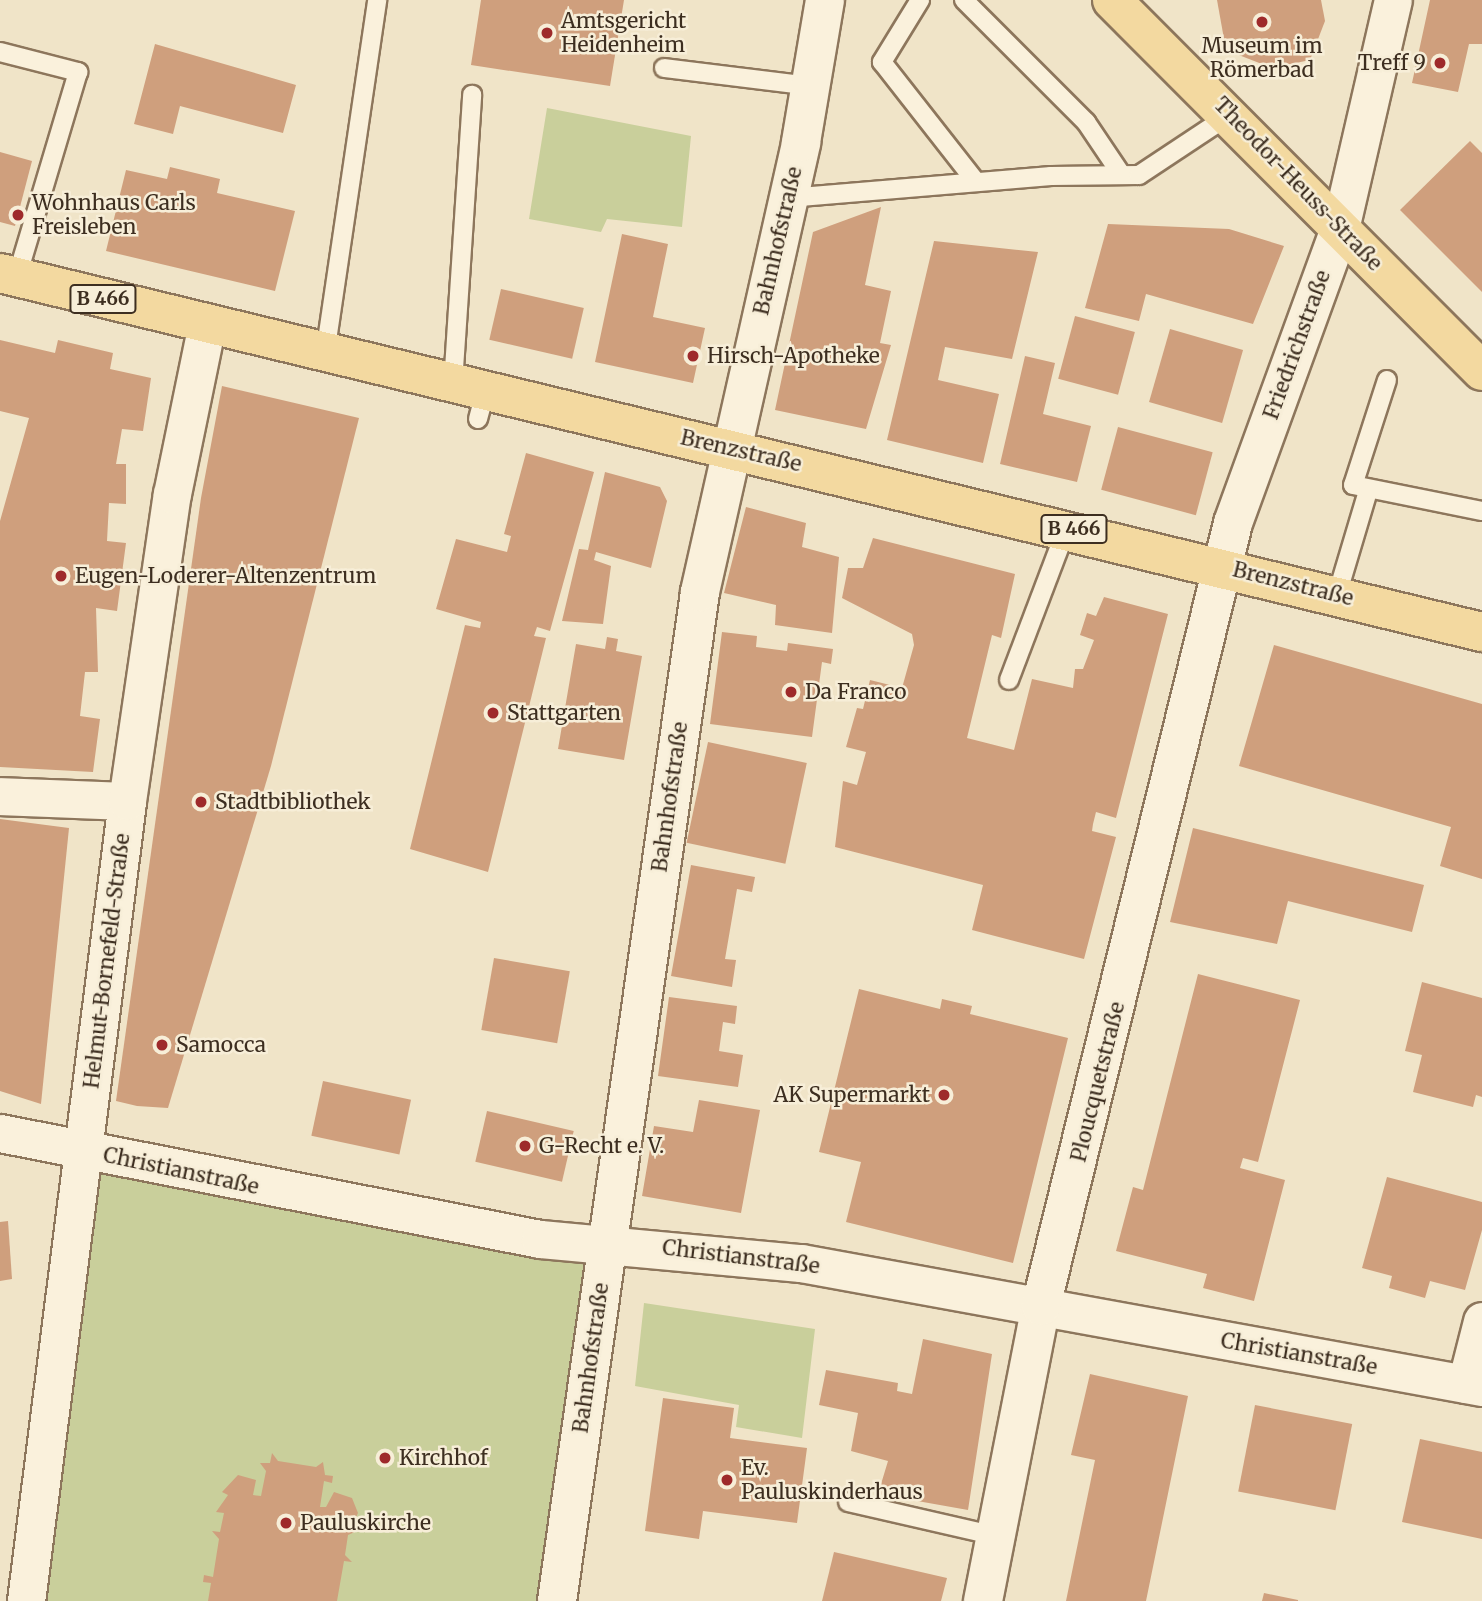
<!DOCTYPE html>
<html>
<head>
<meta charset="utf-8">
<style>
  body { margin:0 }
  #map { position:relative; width:1482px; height:1601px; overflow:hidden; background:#f0e4c8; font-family:Merriweather,serif }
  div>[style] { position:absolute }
  .green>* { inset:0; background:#c9cf9b }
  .building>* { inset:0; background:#cf9f7d; transform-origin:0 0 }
  .roads { filter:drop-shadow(2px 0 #8d765c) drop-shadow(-2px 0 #8d765c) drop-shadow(0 2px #8d765c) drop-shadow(0 -2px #8d765c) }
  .lane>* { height:18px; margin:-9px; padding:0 9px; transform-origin:9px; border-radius:9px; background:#faf1dc }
  .street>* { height:37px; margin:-18.5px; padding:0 18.5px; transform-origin:18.5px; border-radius:18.5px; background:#faf1dc }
  .secondary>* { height:38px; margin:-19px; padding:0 19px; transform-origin:19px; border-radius:19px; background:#faf1dc }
  .primary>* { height:38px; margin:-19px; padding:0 19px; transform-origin:19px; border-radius:19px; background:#f3d9a0 }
  .dots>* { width:19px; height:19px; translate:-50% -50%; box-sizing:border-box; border:4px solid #f7eed8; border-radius:50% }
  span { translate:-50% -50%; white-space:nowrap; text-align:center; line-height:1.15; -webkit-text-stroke:5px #f7eed8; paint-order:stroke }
  .shield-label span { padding:2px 5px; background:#f7eed8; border:2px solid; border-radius:5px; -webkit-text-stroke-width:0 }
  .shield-label { font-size:19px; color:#3d2e20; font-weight:700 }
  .poi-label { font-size:21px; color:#3d2e20 }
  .left { translate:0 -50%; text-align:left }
  .right { translate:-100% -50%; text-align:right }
  .street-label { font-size:21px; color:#3d2e20 }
</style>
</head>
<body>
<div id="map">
  <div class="green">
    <div style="clip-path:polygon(547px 108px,691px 136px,682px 227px,607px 219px,601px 232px,529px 219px)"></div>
    <div style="clip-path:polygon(84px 1168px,588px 1259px,540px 1601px,26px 1601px)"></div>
    <div style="clip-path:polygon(644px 1303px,815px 1329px,802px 1438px,736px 1427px,739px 1405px,635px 1386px)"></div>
  </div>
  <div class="building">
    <div style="clip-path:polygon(481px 0,624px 0,610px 86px,471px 65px)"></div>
    <div style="clip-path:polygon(1217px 0,1321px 0,1325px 21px,1310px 60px,1272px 68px,1226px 50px)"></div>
    <div style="clip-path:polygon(1430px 0,1482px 0,1482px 44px,1469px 44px,1458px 92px,1412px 83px)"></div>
    <div style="clip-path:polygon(155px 44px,296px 85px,283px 133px,180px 106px,173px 134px,134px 124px)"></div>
    <div style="clip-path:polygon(1470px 141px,1482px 153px,1482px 292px,1400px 210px)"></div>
    <div style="clip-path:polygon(0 152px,32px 161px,15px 226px,0 222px)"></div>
    <div style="clip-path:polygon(170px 167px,220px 179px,217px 193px,295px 211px,275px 291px,106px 251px,126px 170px,167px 179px)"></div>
    <div style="clip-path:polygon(881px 207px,865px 285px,891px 291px,880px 343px,891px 345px,866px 429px,775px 410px,813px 232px)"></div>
    <div style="clip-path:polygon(1108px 224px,1229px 229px,1284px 246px,1253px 324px,1146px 294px,1139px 321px,1085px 308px)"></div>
    <div style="clip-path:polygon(622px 234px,668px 244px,653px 317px,705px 328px,693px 383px,595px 362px)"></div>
    <div style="clip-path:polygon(934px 241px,1038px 252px,1012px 359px,945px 347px,938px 380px,999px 394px,983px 463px,887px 440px)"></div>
    <div style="left:501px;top:289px;width:85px;height:52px;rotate:13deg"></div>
    <div style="left:1075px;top:316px;width:62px;height:65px;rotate:15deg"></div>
    <div style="left:1170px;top:329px;width:76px;height:76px;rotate:16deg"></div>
    <div style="clip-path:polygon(0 340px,55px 353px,58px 340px,113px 353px,110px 369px,151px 378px,143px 431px,122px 429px,116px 464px,126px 464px,126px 504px,109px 503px,107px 541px,126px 543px,117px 611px,96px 608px,98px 672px,85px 672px,80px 716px,100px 719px,93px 772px,0 767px,0 521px,29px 418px,0 411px)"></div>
    <div style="clip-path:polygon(1025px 356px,1055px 363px,1043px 414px,1091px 426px,1077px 482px,1000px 464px)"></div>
    <div style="clip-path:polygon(222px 386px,359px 418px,271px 766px,168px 1108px,137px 1106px,116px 1101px,201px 498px)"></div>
    <div style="left:1118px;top:427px;width:98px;height:65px;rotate:15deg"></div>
    <div style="clip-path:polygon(526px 453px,594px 472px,550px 631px,537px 627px,534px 636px,546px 638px,488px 872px,410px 849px,465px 625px,480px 628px,481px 622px,436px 609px,456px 539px,507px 552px,511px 536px,504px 534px)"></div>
    <div style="clip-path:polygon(605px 472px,660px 487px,667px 501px,651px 568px,596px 552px,594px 560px,611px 566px,603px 624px,562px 621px,579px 549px,588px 550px)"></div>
    <div style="clip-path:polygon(746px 507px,806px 523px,802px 547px,839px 557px,832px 633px,775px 625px,776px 605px,724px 593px)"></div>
    <div style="clip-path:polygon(873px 538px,1015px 574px,1001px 638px,992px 635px,967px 738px,1014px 750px,1032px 679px,1073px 688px,1075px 669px,1083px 669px,1094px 640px,1080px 635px,1087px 613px,1096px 616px,1104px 597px,1168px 614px,1116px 818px,1096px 812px,1093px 824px,1092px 831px,1116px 837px,1084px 959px,972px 930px,983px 885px,835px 847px,843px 781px,857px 785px,866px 752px,846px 747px,857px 708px,863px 709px,870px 680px,902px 688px,914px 645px,912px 634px,842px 598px,848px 568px,863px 568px)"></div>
    <div style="clip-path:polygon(722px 632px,757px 636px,756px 647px,787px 651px,788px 643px,833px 649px,831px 664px,822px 662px,812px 737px,710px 724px)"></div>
    <div style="clip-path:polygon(607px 637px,618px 639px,616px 651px,642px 656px,624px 760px,558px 749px,576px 644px,605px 649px)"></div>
    <div style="clip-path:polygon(1274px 645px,1482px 704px,1482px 879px,1440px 866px,1451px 827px,1239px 766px)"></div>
    <div style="left:708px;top:742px;width:101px;height:103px;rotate:12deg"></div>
    <div style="clip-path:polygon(0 819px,69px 828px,41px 1104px,0 1091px)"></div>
    <div style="clip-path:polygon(1193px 828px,1424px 885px,1412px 932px,1288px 901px,1277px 944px,1170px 922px)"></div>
    <div style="clip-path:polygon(691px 865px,755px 877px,752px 892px,737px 889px,725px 959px,736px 960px,732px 987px,671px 976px)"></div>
    <div style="left:494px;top:958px;width:77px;height:73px;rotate:10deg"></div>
    <div style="clip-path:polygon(1198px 974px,1300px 1000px,1258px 1162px,1243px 1158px,1240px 1168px,1285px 1180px,1254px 1301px,1203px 1288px,1207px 1274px,1116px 1251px,1133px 1187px,1143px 1190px)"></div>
    <div style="clip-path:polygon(1422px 982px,1482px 998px,1482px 1097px,1476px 1095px,1473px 1107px,1413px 1092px,1422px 1055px,1405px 1051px)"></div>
    <div style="clip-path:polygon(859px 989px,940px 1009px,942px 999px,972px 1006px,970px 1014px,1068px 1038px,1013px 1263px,846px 1222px,861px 1162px,819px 1152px)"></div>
    <div style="clip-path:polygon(669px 997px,737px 1006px,735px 1024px,723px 1022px,719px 1051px,743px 1055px,738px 1087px,658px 1076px)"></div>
    <div style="left:323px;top:1081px;width:90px;height:56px;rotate:12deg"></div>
    <div style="clip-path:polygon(699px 1100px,760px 1110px,741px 1213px,642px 1196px,654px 1126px,693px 1132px)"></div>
    <div style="left:487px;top:1111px;width:89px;height:52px;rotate:13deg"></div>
    <div style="clip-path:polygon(1387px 1177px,1482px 1202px,1482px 1230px,1465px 1290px,1430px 1281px,1425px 1298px,1389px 1288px,1392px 1276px,1362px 1268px)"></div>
    <div style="clip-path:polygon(8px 1221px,12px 1279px,0 1281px,0 1222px)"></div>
    <div style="clip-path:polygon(923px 1339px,992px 1354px,968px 1510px,878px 1494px,888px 1461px,851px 1451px,858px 1413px,819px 1405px,826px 1370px,898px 1383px,897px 1391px,912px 1394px)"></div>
    <div style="clip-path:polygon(1090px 1374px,1188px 1396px,1146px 1601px,1066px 1601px,1095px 1460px,1071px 1455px)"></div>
    <div style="clip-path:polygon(663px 1398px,734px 1408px,730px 1438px,807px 1448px,797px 1523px,703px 1511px,699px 1539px,645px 1531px)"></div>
    <div style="left:1255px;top:1405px;width:99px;height:88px;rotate:11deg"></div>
    <div style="clip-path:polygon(1420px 1439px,1482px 1452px,1482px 1539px,1402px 1522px)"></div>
    <div style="clip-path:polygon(272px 1453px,278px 1461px,316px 1467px,323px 1462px,325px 1475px,333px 1476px,332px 1483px,324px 1481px,320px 1507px,326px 1507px,334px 1492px,352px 1498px,358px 1513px,350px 1530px,357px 1531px,348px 1535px,345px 1555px,352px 1562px,344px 1561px,337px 1601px,208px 1601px,211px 1583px,203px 1582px,204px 1575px,213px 1577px,219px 1539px,212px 1531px,220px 1532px,224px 1513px,216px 1512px,228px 1495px,222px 1492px,238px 1475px,256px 1480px,253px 1495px,261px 1496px,266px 1471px,260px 1463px,270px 1463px)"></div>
    <div style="clip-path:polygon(834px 1552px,947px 1578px,941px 1601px,822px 1601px)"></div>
    <div style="clip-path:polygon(1264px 1593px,1298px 1600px,1298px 1601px,1262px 1601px)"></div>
  </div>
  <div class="roads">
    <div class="lane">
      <div style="left:920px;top:0;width:73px;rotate:121.5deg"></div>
      <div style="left:882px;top:62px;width:152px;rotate:51.9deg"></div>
      <div style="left:964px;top:0;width:173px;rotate:45deg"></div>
      <div style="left:1086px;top:122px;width:63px;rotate:56.1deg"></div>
      <div style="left:0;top:52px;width:81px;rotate:14.4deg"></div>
      <div style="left:78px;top:72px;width:214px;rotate:106.6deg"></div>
      <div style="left:664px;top:68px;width:148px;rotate:7deg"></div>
      <div style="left:788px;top:198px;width:264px;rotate:-4.8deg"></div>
      <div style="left:1051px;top:176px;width:88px;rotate:-0.7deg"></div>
      <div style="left:1139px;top:175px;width:110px;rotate:-33.5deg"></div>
      <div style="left:325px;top:354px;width:358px;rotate:-81.6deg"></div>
      <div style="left:1387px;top:380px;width:110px;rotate:107.9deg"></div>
      <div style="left:1353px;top:485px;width:132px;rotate:11.4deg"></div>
      <div style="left:453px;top:384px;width:290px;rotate:-86.2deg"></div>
      <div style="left:478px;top:419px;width:28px;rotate:-75deg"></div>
      <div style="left:1337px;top:595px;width:109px;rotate:-73.4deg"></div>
      <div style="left:1009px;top:680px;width:164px;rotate:-69.2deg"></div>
      <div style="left:848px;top:1502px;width:152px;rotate:12.9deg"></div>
    </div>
    <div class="street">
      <div style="left:1340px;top:229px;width:235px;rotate:-77deg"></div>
      <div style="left:0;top:796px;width:127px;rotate:2.3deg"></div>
      <div style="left:0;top:1133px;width:550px;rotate:11.11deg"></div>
      <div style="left:540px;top:1239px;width:262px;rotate:5.3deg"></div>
      <div style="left:801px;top:1263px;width:692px;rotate:10.32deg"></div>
      <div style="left:1466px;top:1384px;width:65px;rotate:-75.7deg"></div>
      <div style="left:26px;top:1601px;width:806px;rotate:-82.8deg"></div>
      <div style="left:127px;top:801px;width:310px;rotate:-81.7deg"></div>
      <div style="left:172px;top:494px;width:174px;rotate:-78.4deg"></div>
    </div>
    <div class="secondary">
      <div style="left:557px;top:1601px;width:1019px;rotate:-81.93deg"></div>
      <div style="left:700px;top:592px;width:461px;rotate:-77.3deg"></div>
      <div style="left:801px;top:142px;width:144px;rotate:-80.4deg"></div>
      <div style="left:983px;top:1601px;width:301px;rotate:-78.9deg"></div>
      <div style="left:1041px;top:1306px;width:806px;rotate:-76.22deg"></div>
      <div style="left:1233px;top:523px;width:313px;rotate:-70deg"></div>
    </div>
    <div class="primary">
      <div style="left:1112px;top:0;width:524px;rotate:45.08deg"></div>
      <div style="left:0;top:273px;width:1525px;rotate:13.62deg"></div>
    </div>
  </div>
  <div class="dots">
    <div style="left:1262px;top:22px;background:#9e2a2b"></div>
    <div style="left:547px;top:33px;background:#9e2a2b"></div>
    <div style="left:1440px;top:63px;background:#9e2a2b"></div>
    <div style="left:18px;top:215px;background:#9e2a2b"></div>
    <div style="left:693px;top:356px;background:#9e2a2b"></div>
    <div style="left:61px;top:576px;background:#9e2a2b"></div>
    <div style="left:791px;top:692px;background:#9e2a2b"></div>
    <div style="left:493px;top:713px;background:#9e2a2b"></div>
    <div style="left:201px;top:802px;background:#9e2a2b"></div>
    <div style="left:162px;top:1045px;background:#9e2a2b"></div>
    <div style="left:944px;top:1095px;background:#9e2a2b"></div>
    <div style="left:525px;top:1146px;background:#9e2a2b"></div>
    <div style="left:385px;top:1458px;background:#9e2a2b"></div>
    <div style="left:727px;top:1480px;background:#9e2a2b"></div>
    <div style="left:286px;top:1523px;background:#9e2a2b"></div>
  </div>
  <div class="shield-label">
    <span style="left:103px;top:299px">B 466</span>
    <span style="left:1074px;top:529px">B 466</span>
  </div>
  <div class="poi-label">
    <span class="left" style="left:561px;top:33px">Amtsgericht<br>Heidenheim</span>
    <span style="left:1262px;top:58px">Museum im<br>Römerbad</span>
    <span class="right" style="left:1426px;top:63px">Treff 9</span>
    <span class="left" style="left:32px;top:215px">Wohnhaus Carls<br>Freisleben</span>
    <span class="left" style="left:707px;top:356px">Hirsch-Apotheke</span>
    <span class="left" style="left:75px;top:576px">Eugen-Loderer-Altenzentrum</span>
    <span class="left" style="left:805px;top:692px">Da Franco</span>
    <span class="left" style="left:507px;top:713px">Stattgarten</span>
    <span class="left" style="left:215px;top:802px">Stadtbibliothek</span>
    <span class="left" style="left:176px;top:1045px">Samocca</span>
    <span class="right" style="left:930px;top:1095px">AK Supermarkt</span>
    <span class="left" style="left:539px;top:1146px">G-Recht e. V.</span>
    <span class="left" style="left:399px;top:1458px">Kirchhof</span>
    <span class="left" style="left:741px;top:1480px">Ev.<br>Pauluskinderhaus</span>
    <span class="left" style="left:300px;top:1523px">Pauluskirche</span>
  </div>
  <div class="street-label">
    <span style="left:1298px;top:184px;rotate:46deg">Theodor-Heuss-Straße</span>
    <span style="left:778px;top:241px;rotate:-77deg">Bahnhofstraße</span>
    <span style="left:1297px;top:345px;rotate:-70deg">Friedrichstraße</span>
    <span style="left:741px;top:451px;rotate:13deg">Brenzstraße</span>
    <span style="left:1293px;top:584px;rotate:14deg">Brenzstraße</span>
    <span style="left:670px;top:797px;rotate:-82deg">Bahnhofstraße</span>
    <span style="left:107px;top:961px;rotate:-83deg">Helmut-Bornefeld-Straße</span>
    <span style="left:1098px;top:1082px;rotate:-76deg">Ploucquetstraße</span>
    <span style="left:181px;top:1171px;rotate:12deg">Christianstraße</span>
    <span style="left:741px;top:1257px;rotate:7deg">Christianstraße</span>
    <span style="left:1299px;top:1354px;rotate:10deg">Christianstraße</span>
    <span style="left:591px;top:1358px;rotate:-82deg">Bahnhofstraße</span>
  </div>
</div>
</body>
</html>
